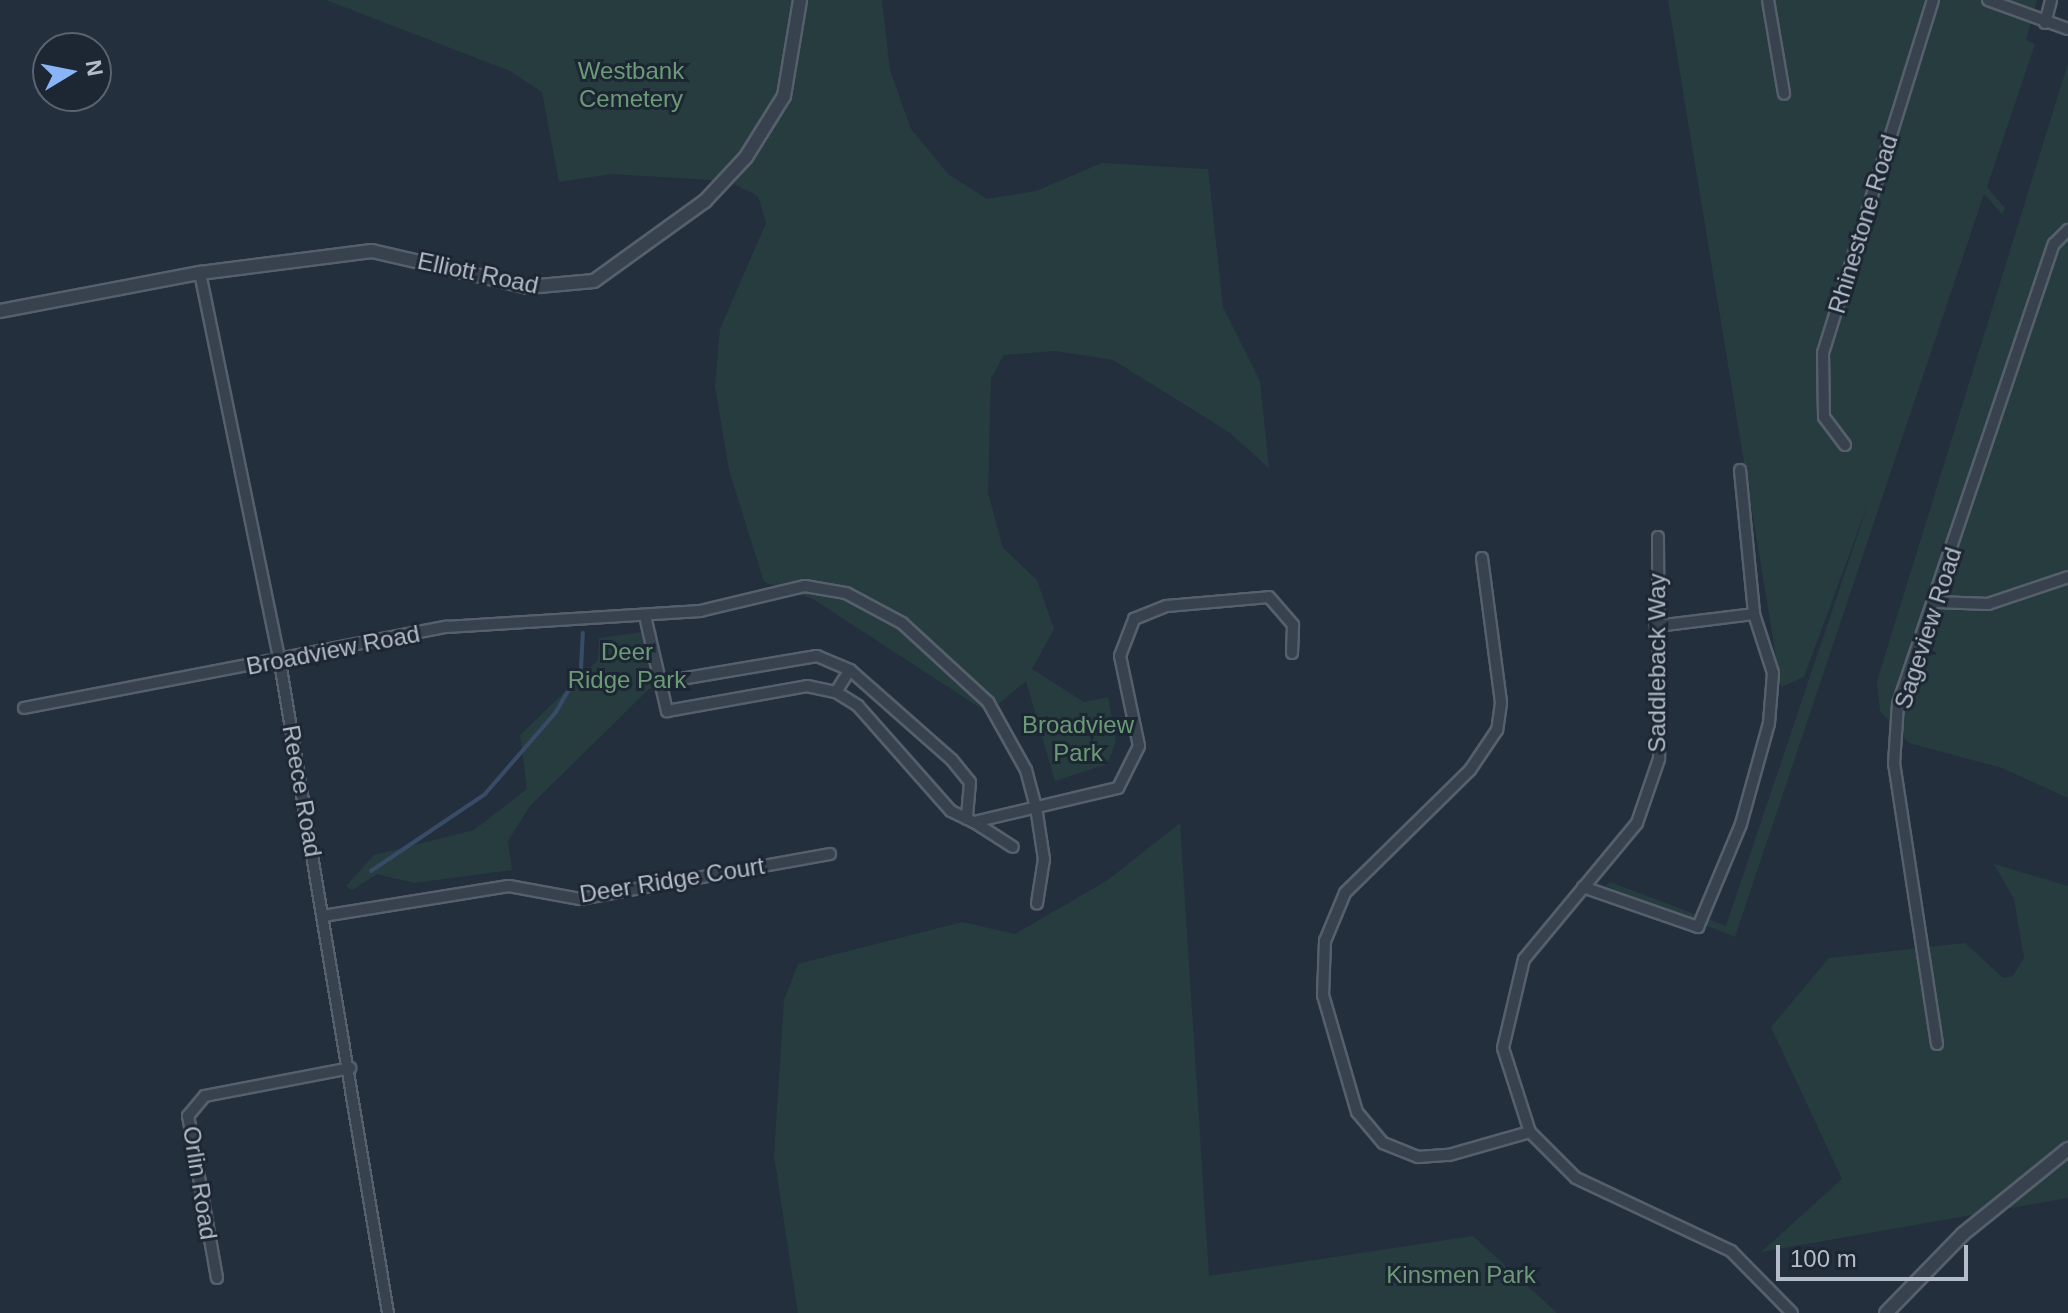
<!DOCTYPE html>
<html>
<head>
<meta charset="utf-8">
<style>
  body { margin:0 }
  #map { position:relative; width:2068px; height:1313px; overflow:hidden; background:#242f3e; font-family:Helvetica,sans-serif }
  div>[style] { position:absolute }
  .green>* { inset:0; background:#263c3f }
  .stream>* { height:4px; margin:-2px; padding:0 2px; transform-origin:2px; border-radius:2px; background:#394c67 }
  .roads { filter:drop-shadow(2px 0 #565f6c) drop-shadow(-2px 0 #565f6c) drop-shadow(0 2px #565f6c) drop-shadow(0 -2px #565f6c) }
  .minor>* { height:10px; margin:-5px; padding:0 5px; transform-origin:5px; border-radius:5px; background:#38414e }
  .tertiary>* { height:12px; margin:-6px; padding:0 6px; transform-origin:6px; border-radius:6px; background:#38414e }
  span { translate:-50% -50%; white-space:nowrap; text-align:center; line-height:1.15; -webkit-text-stroke:6px #1d2633; paint-order:stroke }
  .park-label { font-size:24px; color:#6b9a76 }
  .street-label { font-size:24px; color:#b4bcc9 }
  .north { position:absolute; left:32px; top:32px; width:80px; height:80px; box-sizing:border-box; background:#1d2633; border:2px solid #59626f; border-radius:50%; rotate:80deg; font-size:22px; font-weight:700; line-height:32px; text-align:center; color:#b4bcc9 }
  .north::after { content:''; display:block; margin:auto; width:28px; height:36px; background:#8ab4f8; clip-path:polygon(50% 0,100% 100%,50% 72%,0 100%) }
  .scale { position:absolute; left:1776px; top:1245px; width:192px; height:36px; box-sizing:border-box; border:4px solid #b4bcc9; border-top:0; padding-left:10px; font-size:24px; line-height:28px; white-space:nowrap; color:#b4bcc9; -webkit-text-stroke:6px #1d2633; paint-order:stroke }
</style>
</head>
<body>
<div id="map">
  <div class="green">
    <div style="clip-path:polygon(326px 0,882px 0,890px 70px,911px 129px,948px 174px,987px 199px,1036px 191px,1102px 163px,1208px 169px,1223px 307px,1260px 381px,1269px 468px,1229px 432px,1113px 360px,1056px 351px,1004px 355px,991px 378px,988px 493px,1003px 548px,1037px 580px,1054px 629px,1032px 669px,1084px 702px,1108px 697px,1116px 742px,1107px 764px,1055px 781px,1026px 681px,988px 713px,813px 599px,764px 582px,729px 470px,715px 386px,720px 329px,766px 223px,758px 196px,728px 181px,611px 174px,559px 182px,542px 92px,510px 71px)"></div>
    <div style="clip-path:polygon(1668px 0,2037px 0,2026px 40px,2035px 44px,1987px 187px,2005px 208px,2002px 214px,1984px 194px,1735px 937px,1606px 886px,1610px 882px,1726px 926px,1869px 501px,1804px 677px,1781px 687px)"></div>
    <div style="clip-path:polygon(2068px 63px,2068px 798px,2002px 768px,1909px 743px,1880px 711px,1877px 681px)"></div>
    <div style="clip-path:polygon(657px 630px,657px 681px,530px 806px,508px 841px,512px 870px,414px 883px,377px 874px,352px 890px,346px 886px,374px 855px,474px 830px,527px 789px,520px 735px,598px 660px,599px 638px)"></div>
    <div style="clip-path:polygon(1180px 823px,1209px 1276px,1473px 1236px,1557px 1313px,798px 1313px,774px 1156px,784px 1000px,798px 964px,962px 922px,1015px 934px,1108px 880px)"></div>
    <div style="clip-path:polygon(1994px 864px,2068px 886px,2068px 1198px,1761px 1252px,1842px 1179px,1771px 1027px,1829px 958px,1965px 943px,2003px 978px,2013px 976px,2024px 958px,2014px 899px)"></div>
  </div>
  <div class="stream">
    <div style="left:371px;top:871px;width:138px;rotate:-34deg"></div>
    <div style="left:485px;top:794px;width:108px;rotate:-49.1deg"></div>
    <div style="left:556px;top:712px;width:51px;rotate:-60.4deg"></div>
    <div style="left:581px;top:668px;width:35px;rotate:-87deg"></div>
  </div>
  <div class="roads">
    <div class="minor">
      <div style="left:1768px;top:0;width:95px;rotate:80.3deg"></div>
      <div style="left:1988px;top:0;width:85px;rotate:19.9deg"></div>
      <div style="left:2045px;top:23px;width:24px;rotate:-75deg"></div>
      <div style="left:200px;top:273px;width:397px;rotate:78.4deg"></div>
      <div style="left:280px;top:662px;width:660px;rotate:80.58deg"></div>
      <div style="left:1845px;top:445px;width:35px;rotate:-127deg"></div>
      <div style="left:1824px;top:417px;width:64px;rotate:-90.9deg"></div>
      <div style="left:1823px;top:353px;width:370px;rotate:-72.7deg"></div>
      <div style="left:1740px;top:470px;width:145px;rotate:84.4deg"></div>
      <div style="left:1658px;top:537px;width:222px;rotate:89.7deg"></div>
      <div style="left:1659px;top:759px;width:68px;rotate:109deg"></div>
      <div style="left:1637px;top:823px;width:177px;rotate:129.7deg"></div>
      <div style="left:1524px;top:959px;width:91px;rotate:103.3deg"></div>
      <div style="left:1503px;top:1048px;width:88px;rotate:72.2deg"></div>
      <div style="left:1530px;top:1132px;width:65px;rotate:45deg"></div>
      <div style="left:1576px;top:1178px;width:171px;rotate:25.2deg"></div>
      <div style="left:1731px;top:1251px;width:87px;rotate:45.5deg"></div>
      <div style="left:1482px;top:558px;width:146px;rotate:82.5deg"></div>
      <div style="left:1501px;top:703px;width:27px;rotate:98deg"></div>
      <div style="left:1497px;top:730px;width:48px;rotate:124deg"></div>
      <div style="left:1470px;top:770px;width:175px;rotate:135.5deg"></div>
      <div style="left:1345px;top:893px;width:52px;rotate:112.6deg"></div>
      <div style="left:1325px;top:941px;width:54px;rotate:92.1deg"></div>
      <div style="left:1323px;top:995px;width:122px;rotate:73.8deg"></div>
      <div style="left:1357px;top:1112px;width:40px;rotate:50deg"></div>
      <div style="left:1383px;top:1143px;width:38px;rotate:22deg"></div>
      <div style="left:1418px;top:1157px;width:31px;rotate:-4deg"></div>
      <div style="left:1449px;top:1155px;width:84px;rotate:-15.9deg"></div>
      <div style="left:1937px;top:602px;width:51px;rotate:2.2deg"></div>
      <div style="left:1988px;top:604px;width:84px;rotate:-18.6deg"></div>
      <div style="left:645px;top:616px;width:98px;rotate:77deg"></div>
      <div style="left:667px;top:711px;width:142px;rotate:-10.1deg"></div>
      <div style="left:807px;top:686px;width:30px;rotate:12deg"></div>
      <div style="left:836px;top:692px;width:26px;rotate:-58deg"></div>
      <div style="left:850px;top:670px;width:136px;rotate:41.4deg"></div>
      <div style="left:952px;top:760px;width:28px;rotate:51deg"></div>
      <div style="left:970px;top:782px;width:37px;rotate:95deg"></div>
      <div style="left:663px;top:682px;width:156px;rotate:-9.6deg"></div>
      <div style="left:817px;top:656px;width:36px;rotate:23deg"></div>
      <div style="left:836px;top:692px;width:26px;rotate:32deg"></div>
      <div style="left:858px;top:706px;width:140px;rotate:48.5deg"></div>
      <div style="left:951px;top:811px;width:25px;rotate:26deg"></div>
      <div style="left:974px;top:822px;width:148px;rotate:-13.3deg"></div>
      <div style="left:1118px;top:788px;width:47px;rotate:-63.4deg"></div>
      <div style="left:1139px;top:746px;width:92px;rotate:-101.9deg"></div>
      <div style="left:1120px;top:656px;width:40px;rotate:-69deg"></div>
      <div style="left:1134px;top:619px;width:35px;rotate:-22deg"></div>
      <div style="left:1167px;top:606px;width:102px;rotate:-5deg"></div>
      <div style="left:1269px;top:597px;width:37px;rotate:49deg"></div>
      <div style="left:1293px;top:625px;width:28px;rotate:92deg"></div>
      <div style="left:24px;top:708px;width:430px;rotate:-10.9deg"></div>
      <div style="left:446px;top:627px;width:255px;rotate:-3.6deg"></div>
      <div style="left:700px;top:611px;width:108px;rotate:-13.4deg"></div>
      <div style="left:805px;top:586px;width:42px;rotate:9.7deg"></div>
      <div style="left:846px;top:593px;width:64px;rotate:28.2deg"></div>
      <div style="left:902px;top:623px;width:117px;rotate:42.6deg"></div>
      <div style="left:988px;top:702px;width:78px;rotate:60.8deg"></div>
      <div style="left:1026px;top:770px;width:38px;rotate:75deg"></div>
      <div style="left:1036px;top:807px;width:53px;rotate:81.3deg"></div>
      <div style="left:1044px;top:859px;width:45px;rotate:99deg"></div>
      <div style="left:974px;top:822px;width:46px;rotate:32.7deg"></div>
      <div style="left:1583px;top:887px;width:122px;rotate:19.2deg"></div>
      <div style="left:1698px;top:927px;width:112px;rotate:-67.3deg"></div>
      <div style="left:1741px;top:824px;width:105px;rotate:-74.5deg"></div>
      <div style="left:1769px;top:723px;width:50px;rotate:-85.4deg"></div>
      <div style="left:1773px;top:673px;width:62px;rotate:-107.9deg"></div>
      <div style="left:1754px;top:614px;width:99px;rotate:173deg"></div>
      <div style="left:323px;top:916px;width:188px;rotate:-9.2deg"></div>
      <div style="left:509px;top:886px;width:72px;rotate:10.4deg"></div>
      <div style="left:580px;top:899px;width:254px;rotate:-10.2deg"></div>
      <div style="left:1937px;top:1044px;width:283px;rotate:-98.7deg"></div>
      <div style="left:1894px;top:764px;width:60px;rotate:-86.2deg"></div>
      <div style="left:1898px;top:704px;width:486px;rotate:-71.3deg"></div>
      <div style="left:2054px;top:244px;width:20px;rotate:-45deg"></div>
      <div style="left:217px;top:1278px;width:165px;rotate:-100.1deg"></div>
      <div style="left:188px;top:1116px;width:26px;rotate:-50deg"></div>
      <div style="left:205px;top:1096px;width:148px;rotate:-10.9deg"></div>
    </div>
    <div class="tertiary">
      <div style="left:0;top:311px;width:204px;rotate:-10.8deg"></div>
      <div style="left:200px;top:273px;width:173px;rotate:-7.3deg"></div>
      <div style="left:372px;top:251px;width:160px;rotate:13deg"></div>
      <div style="left:528px;top:287px;width:66px;rotate:-5.2deg"></div>
      <div style="left:594px;top:281px;width:137px;rotate:-35.8deg"></div>
      <div style="left:705px;top:201px;width:60px;rotate:-47deg"></div>
      <div style="left:746px;top:157px;width:72px;rotate:-58.1deg"></div>
      <div style="left:784px;top:96px;width:97px;rotate:-80.5deg"></div>
      <div style="left:1886px;top:1313px;width:110px;rotate:-45.7deg"></div>
      <div style="left:1963px;top:1234px;width:135px;rotate:-39deg"></div>
    </div>
  </div>
  <div class="park-label">
    <span style="left:631px;top:85px">Westbank<br>Cemetery</span>
    <span style="left:627px;top:666px">Deer<br>Ridge Park</span>
    <span style="left:1078px;top:739px">Broadview<br>Park</span>
    <span style="left:1461px;top:1275px">Kinsmen Park</span>
  </div>
  <div class="street-label">
    <span style="left:1863px;top:224px;rotate:-73deg">Rhinestone Road</span>
    <span style="left:478px;top:273px;rotate:12deg">Elliott Road</span>
    <span style="left:1928px;top:628px;rotate:-72deg">Sageview Road</span>
    <span style="left:333px;top:650px;rotate:-11deg">Broadview Road</span>
    <span style="left:1657px;top:663px;rotate:-90deg">Saddleback Way</span>
    <span style="left:302px;top:791px;rotate:80deg">Reece Road</span>
    <span style="left:672px;top:880px;rotate:-9deg">Deer Ridge Court</span>
    <span style="left:200px;top:1183px;rotate:81deg">Orlin Road</span>
  </div>
  <div class="north">N</div>
  <div class="scale">100 m</div>
</div>
</body>
</html>
